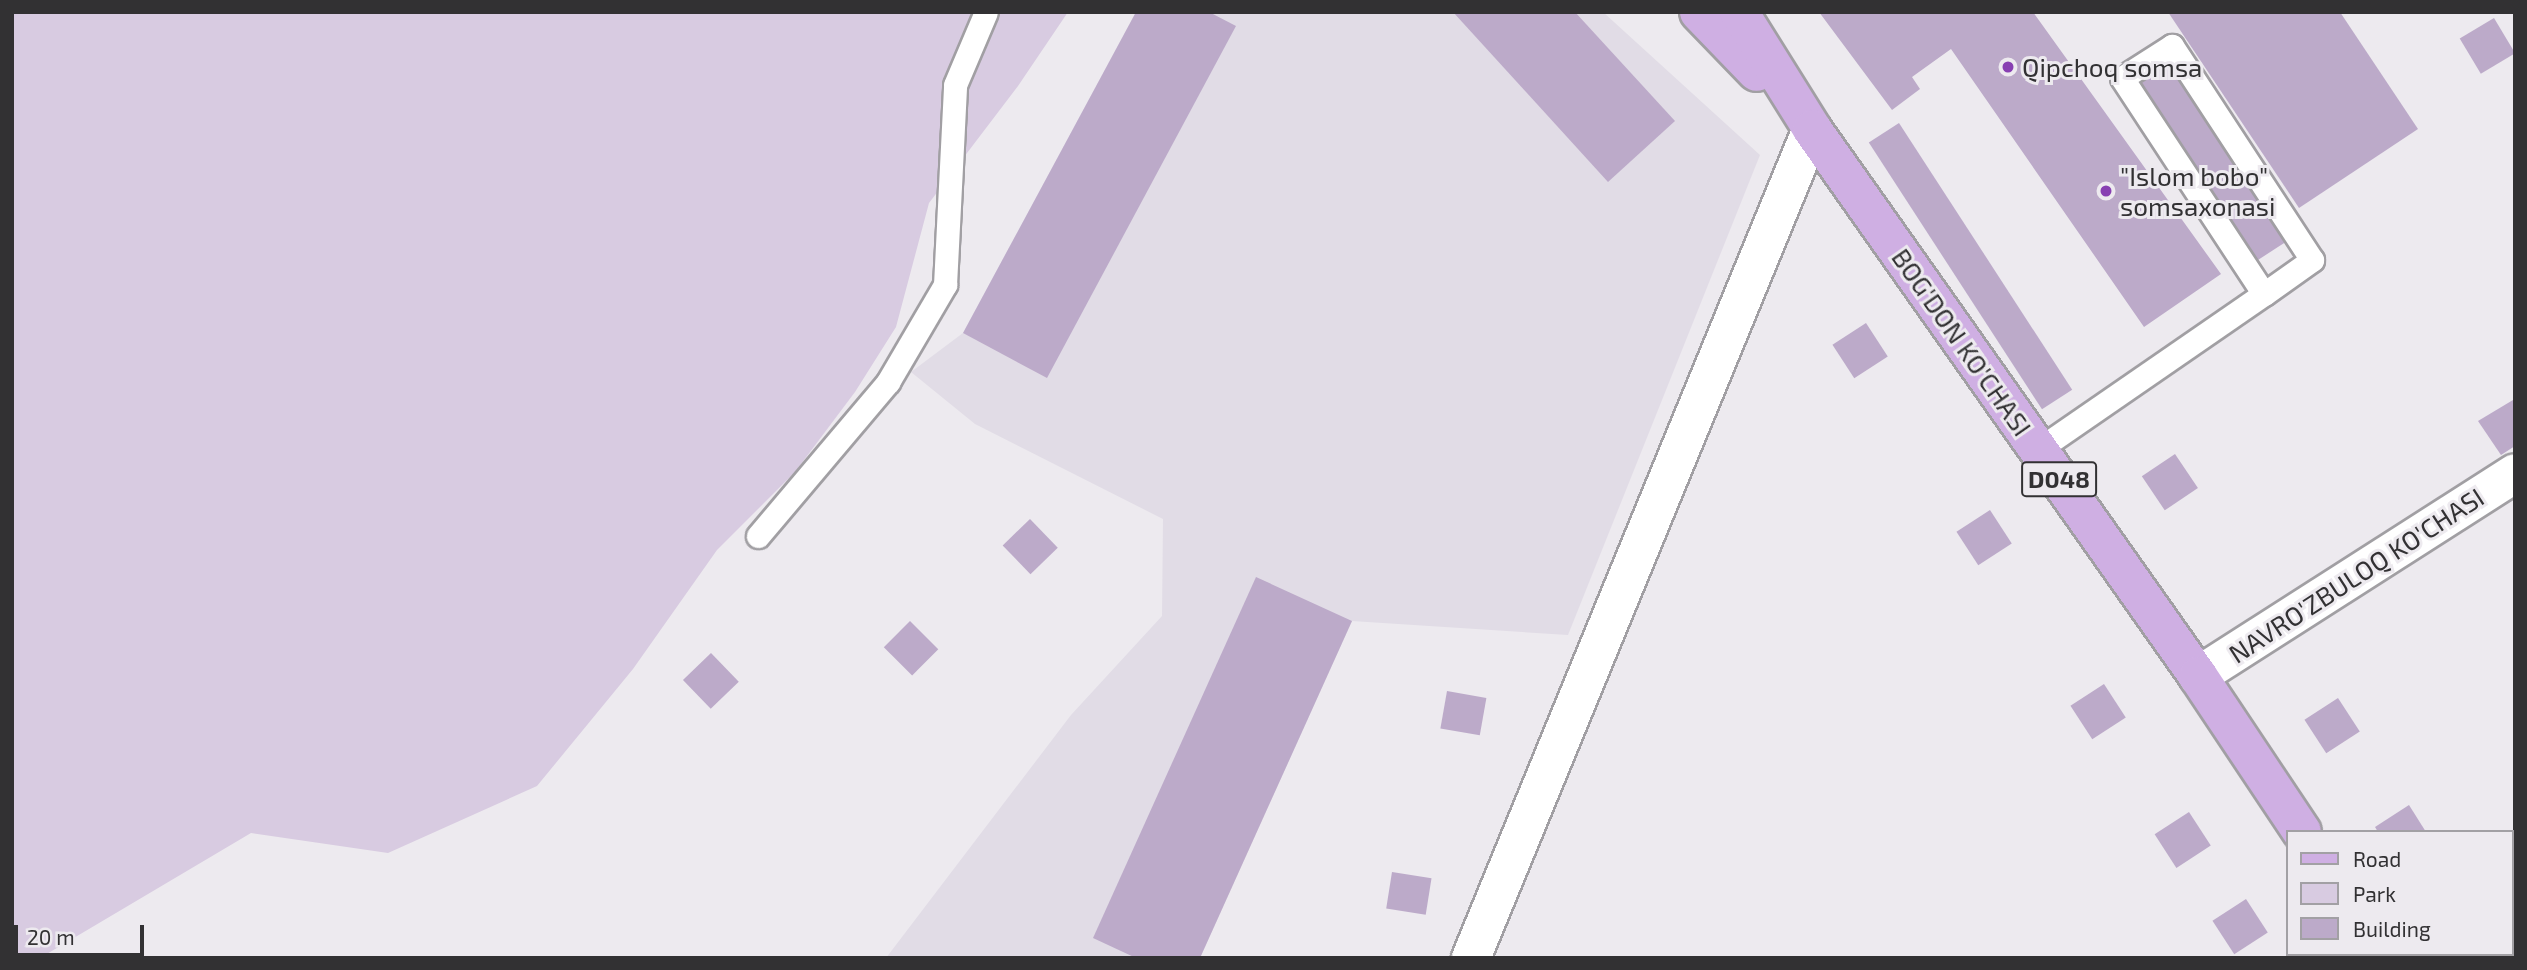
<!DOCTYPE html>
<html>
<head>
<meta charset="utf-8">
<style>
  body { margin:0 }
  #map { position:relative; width:2527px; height:970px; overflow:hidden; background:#edeaef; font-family:"Exo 2",sans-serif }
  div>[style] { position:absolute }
  .built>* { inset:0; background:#e1dce6 }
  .green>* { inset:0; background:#d8cbe1 }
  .building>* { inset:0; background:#bcaac9; transform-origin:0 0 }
  .roads { filter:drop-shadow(2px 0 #a19fa3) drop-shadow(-2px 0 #a19fa3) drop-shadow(0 2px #a19fa3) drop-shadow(0 -2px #a19fa3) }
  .lane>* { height:23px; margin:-11.5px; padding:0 11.5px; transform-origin:11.5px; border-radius:11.5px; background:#fff }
  .street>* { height:38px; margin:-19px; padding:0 19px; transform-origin:19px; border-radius:19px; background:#fff }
  .primary>* { height:38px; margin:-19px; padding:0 19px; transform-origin:19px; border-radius:19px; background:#cfafe3 }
  .dots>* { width:19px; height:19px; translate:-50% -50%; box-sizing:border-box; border:4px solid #edeaef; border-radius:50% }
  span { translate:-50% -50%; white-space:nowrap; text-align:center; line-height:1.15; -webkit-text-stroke:6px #edeaef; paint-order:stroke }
  .shield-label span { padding:2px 5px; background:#edeaef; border:2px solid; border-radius:5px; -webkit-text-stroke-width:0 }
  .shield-label { font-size:24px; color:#323133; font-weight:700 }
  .poi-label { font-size:26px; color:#323133 }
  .left { translate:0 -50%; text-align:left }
  .street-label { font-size:26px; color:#323133 }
  .frame { position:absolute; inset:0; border:14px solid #323133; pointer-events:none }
  .legend { position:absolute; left:2286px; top:830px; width:228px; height:126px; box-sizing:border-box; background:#edeaef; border:2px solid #a2a0a4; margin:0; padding:9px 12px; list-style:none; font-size:21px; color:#323133 }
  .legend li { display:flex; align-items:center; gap:14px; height:35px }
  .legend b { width:35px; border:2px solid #a2a0a4 }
  .scale { position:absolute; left:14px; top:925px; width:130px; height:32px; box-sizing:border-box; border:4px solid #323133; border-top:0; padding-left:9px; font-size:21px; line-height:24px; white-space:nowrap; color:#323133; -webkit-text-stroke:5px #edeaef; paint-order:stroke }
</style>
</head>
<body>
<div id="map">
  <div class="built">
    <div style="clip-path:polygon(1136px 12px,1603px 12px,1760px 155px,1568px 635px,1352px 621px,1200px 958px,886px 958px,1071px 715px,1162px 616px,1163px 519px,975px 424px,911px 372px,963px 333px)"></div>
  </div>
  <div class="green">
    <div style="clip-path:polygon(12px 12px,1068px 12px,1018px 86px,929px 203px,896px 327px,855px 392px,795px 472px,717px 550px,633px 669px,537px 786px,388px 853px,251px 833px,40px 958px,12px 958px)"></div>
  </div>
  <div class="building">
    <div style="clip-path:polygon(1136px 12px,1209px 12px,1236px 26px,1047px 378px,963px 333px)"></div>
    <div style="clip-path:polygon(1453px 12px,1575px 12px,1675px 121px,1608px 182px)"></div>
    <div style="clip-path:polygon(1819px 12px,2033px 12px,2221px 274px,2144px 327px,1951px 49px,1912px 77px,1920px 89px,1892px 110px)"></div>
    <div style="clip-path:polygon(2168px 12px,2340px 12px,2418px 129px,2299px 208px)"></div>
    <div style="left:2494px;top:18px;width:41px;height:40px;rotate:59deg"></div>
    <div style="left:2176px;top:33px;width:235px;height:81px;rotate:57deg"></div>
    <div style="left:1899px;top:123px;width:318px;height:36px;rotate:57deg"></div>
    <div style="left:1866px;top:323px;width:40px;height:40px;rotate:57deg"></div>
    <div style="clip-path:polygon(2513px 400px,2515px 446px,2501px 455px,2478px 421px)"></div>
    <div style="left:2175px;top:454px;width:41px;height:40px;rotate:56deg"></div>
    <div style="left:1990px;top:510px;width:40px;height:40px;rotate:57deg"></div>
    <div style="left:1030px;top:519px;width:40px;height:38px;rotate:46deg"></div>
    <div style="clip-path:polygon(1256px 577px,1352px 621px,1200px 958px,1136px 958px,1093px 938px)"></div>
    <div style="left:910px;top:621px;width:40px;height:37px;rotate:45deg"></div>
    <div style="left:711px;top:653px;width:40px;height:39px;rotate:46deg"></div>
    <div style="left:2104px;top:684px;width:40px;height:40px;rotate:57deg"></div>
    <div style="left:1447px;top:691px;width:40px;height:38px;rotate:10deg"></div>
    <div style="left:2338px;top:698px;width:40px;height:40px;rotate:57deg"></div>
    <div style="clip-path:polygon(2409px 805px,2426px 832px,2378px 832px,2375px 827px)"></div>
    <div style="left:2189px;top:812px;width:40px;height:41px;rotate:57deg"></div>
    <div style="left:1392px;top:872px;width:40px;height:37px;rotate:9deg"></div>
    <div style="left:2246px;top:899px;width:40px;height:40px;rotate:57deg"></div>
    <div style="clip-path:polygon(2460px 954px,2506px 954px,2501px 958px,2462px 958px)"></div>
  </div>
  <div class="roads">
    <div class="lane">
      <div style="left:2039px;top:449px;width:273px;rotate:-34.6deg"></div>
      <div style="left:2264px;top:294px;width:59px;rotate:-35.3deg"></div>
      <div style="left:2312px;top:260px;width:256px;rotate:-123.2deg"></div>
      <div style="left:2172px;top:46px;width:59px;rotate:147.4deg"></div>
      <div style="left:2122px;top:78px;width:258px;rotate:56.7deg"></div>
      <div style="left:758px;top:536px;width:202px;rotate:-49.8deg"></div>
      <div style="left:888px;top:382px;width:113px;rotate:-59.6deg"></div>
      <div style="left:945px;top:285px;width:200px;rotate:-87.1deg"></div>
      <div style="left:955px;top:85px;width:79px;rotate:-67deg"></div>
    </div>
    <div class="street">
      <div style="left:2198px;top:676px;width:376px;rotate:-32.6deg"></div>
      <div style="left:1471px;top:958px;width:896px;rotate:-67.64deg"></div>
    </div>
    <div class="primary">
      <div style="left:1699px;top:12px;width:83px;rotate:46deg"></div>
      <div style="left:1739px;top:12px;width:138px;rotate:58deg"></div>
      <div style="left:1812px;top:129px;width:669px;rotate:54.79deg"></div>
      <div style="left:2198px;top:676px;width:187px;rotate:56.3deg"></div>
      <div style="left:2385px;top:954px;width:4px;rotate:63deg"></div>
    </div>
  </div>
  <div class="dots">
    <div style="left:2008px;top:67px;background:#8840b2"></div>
    <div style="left:2106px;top:191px;background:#8840b2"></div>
  </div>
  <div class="shield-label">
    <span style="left:2059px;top:479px">D048</span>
  </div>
  <div class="poi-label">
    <span class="left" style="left:2022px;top:67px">Qipchoq somsa</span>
    <span class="left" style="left:2120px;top:191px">"Islom bobo"<br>somsaxonasi</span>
  </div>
  <div class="street-label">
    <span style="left:1962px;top:342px;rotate:55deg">BOG'DON KO'CHASI</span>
    <span style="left:2356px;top:575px;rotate:-33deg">NAVRO'ZBULOQ KO'CHASI</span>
  </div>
  <div class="frame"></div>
  <ul class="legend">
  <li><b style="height:9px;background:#cfafe3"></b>Road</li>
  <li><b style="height:19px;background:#d8cbe1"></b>Park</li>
  <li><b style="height:19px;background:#bcaac9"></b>Building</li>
  </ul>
  <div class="scale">20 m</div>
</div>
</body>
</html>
